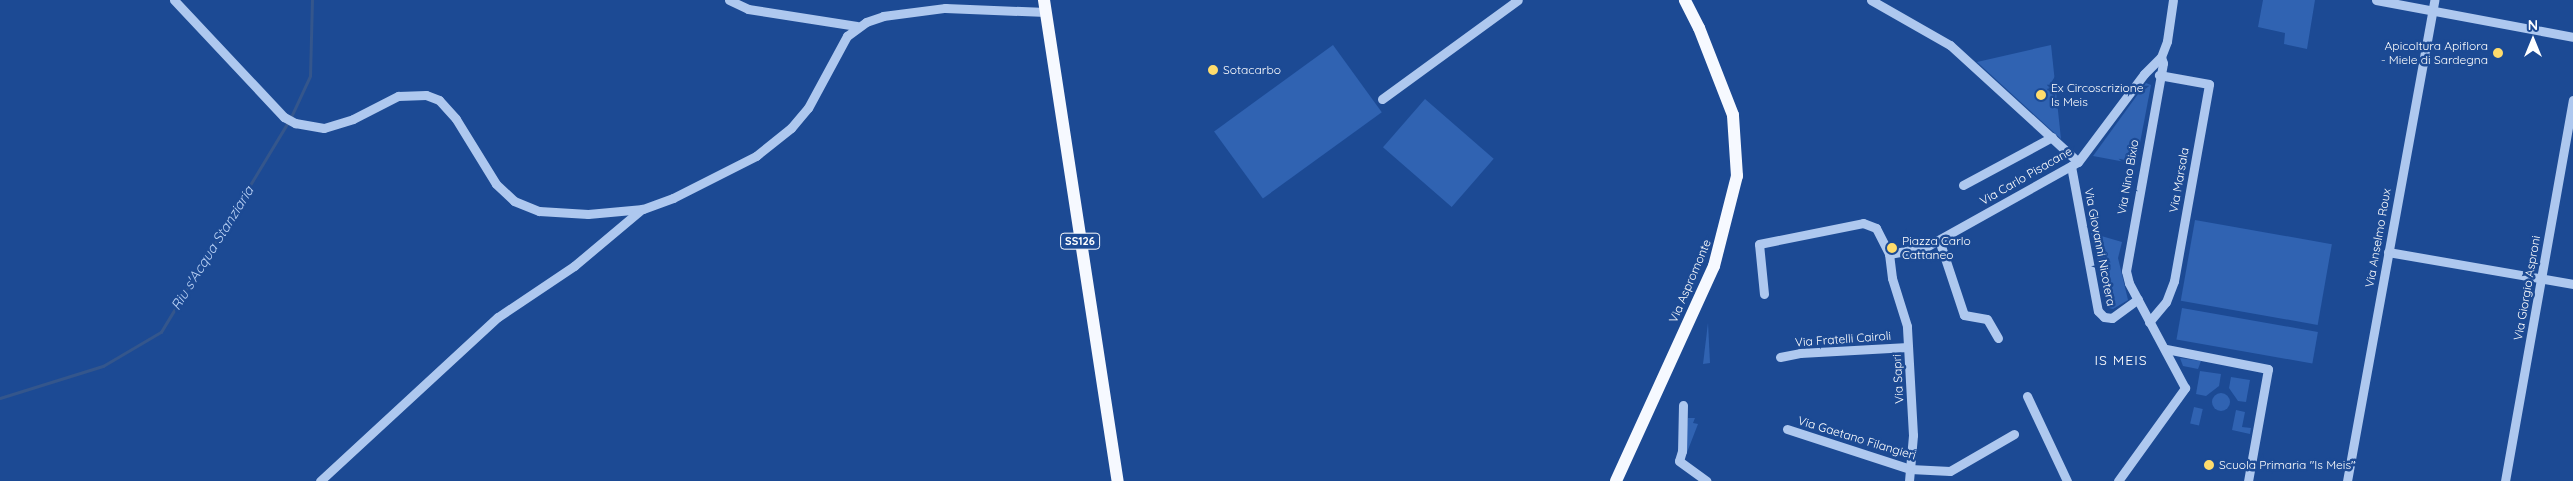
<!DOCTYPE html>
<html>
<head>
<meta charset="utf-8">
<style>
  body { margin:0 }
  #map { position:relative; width:2573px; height:481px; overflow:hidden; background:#1c4a94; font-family:Quicksand,sans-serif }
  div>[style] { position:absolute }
  .green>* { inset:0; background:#3063b2; transform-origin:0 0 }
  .round { border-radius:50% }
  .stream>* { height:2.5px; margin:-1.25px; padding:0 1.25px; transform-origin:1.25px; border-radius:1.25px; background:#34568c }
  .minor>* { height:9px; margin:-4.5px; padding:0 4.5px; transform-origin:4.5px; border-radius:4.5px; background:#aec8ef }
  .major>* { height:12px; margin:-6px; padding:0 6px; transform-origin:6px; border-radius:6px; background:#f6f9ff }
  .dots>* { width:14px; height:14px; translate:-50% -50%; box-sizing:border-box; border:2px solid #1c4a94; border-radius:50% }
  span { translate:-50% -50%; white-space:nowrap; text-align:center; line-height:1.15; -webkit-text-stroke:5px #1c4a94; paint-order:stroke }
  .shield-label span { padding:1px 4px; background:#1c4a94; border:1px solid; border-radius:4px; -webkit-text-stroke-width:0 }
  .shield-label { font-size:11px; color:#fff; font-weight:700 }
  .poi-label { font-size:12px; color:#fff }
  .right { translate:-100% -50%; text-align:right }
  .left { translate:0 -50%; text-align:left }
  .street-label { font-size:12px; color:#fff }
  .water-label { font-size:14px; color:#bad2f6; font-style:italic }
  .neighbourhood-label { font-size:14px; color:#fff; letter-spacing:1px }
  .north { position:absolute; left:2508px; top:15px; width:50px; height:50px; -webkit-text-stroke:4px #1c4a94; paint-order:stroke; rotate:0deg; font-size:14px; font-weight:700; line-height:20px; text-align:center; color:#fff }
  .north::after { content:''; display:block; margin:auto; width:18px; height:22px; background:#fff; clip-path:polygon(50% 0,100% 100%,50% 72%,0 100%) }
</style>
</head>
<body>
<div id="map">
  <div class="green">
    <div style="clip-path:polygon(2263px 0,2315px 0,2307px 49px,2284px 44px,2285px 33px,2258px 27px)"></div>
    <div style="left:1333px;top:45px;width:83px;height:147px;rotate:54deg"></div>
    <div style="clip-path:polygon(2051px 45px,2061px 139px,1977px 62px)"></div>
    <div style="clip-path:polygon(2146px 83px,2151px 85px,2136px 164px,2093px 156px)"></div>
    <div style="left:1425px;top:99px;width:91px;height:64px;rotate:41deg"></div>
    <div style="left:2195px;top:220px;width:139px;height:82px;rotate:10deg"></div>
    <div style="clip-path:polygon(2091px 233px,2122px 242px,2118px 258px,2128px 300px,2113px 309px,2109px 308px)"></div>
    <div style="left:2182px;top:308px;width:138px;height:32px;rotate:10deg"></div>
    <div style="clip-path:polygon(1708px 323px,1710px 363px,1703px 364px)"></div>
    <div style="clip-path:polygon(2180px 358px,2201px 361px,2198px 369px,2183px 366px)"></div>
    <div style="clip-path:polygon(2200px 371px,2221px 374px,2219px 386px,2206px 396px,2196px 394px)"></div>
    <div style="clip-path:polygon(2231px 377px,2250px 380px,2246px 402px,2238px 401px,2229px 388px)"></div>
    <div class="round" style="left:2212px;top:393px;width:18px;height:18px"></div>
    <div style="left:2194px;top:407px;width:9px;height:17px;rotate:13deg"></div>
    <div style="clip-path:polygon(2236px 410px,2245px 412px,2242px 427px,2251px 428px,2250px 434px,2232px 430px)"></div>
    <div style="clip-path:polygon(1688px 418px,1695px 418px,1693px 423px,1698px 424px,1686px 455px,1683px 452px)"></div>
  </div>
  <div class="stream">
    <div style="left:291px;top:117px;width:45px;rotate:-65.1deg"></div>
    <div style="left:310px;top:76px;width:76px;rotate:-88.5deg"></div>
    <div style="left:0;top:398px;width:108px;rotate:-17.3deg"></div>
    <div style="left:103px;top:366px;width:67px;rotate:-30.4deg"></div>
    <div style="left:161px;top:332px;width:245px;rotate:-58.8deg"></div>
  </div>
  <div class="minor">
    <div style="left:174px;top:0;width:161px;rotate:46.8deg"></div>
    <div style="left:284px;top:117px;width:13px;rotate:29deg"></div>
    <div style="left:295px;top:123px;width:29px;rotate:10deg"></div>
    <div style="left:324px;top:128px;width:30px;rotate:-17deg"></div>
    <div style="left:353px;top:119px;width:51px;rotate:-27.1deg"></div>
    <div style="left:398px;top:96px;width:28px;rotate:-2deg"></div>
    <div style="left:426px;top:95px;width:14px;rotate:21deg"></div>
    <div style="left:439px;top:100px;width:25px;rotate:48deg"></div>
    <div style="left:456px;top:119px;width:76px;rotate:58.4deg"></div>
    <div style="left:496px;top:184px;width:25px;rotate:43deg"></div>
    <div style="left:514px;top:201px;width:27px;rotate:22deg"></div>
    <div style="left:539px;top:211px;width:49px;rotate:3.5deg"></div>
    <div style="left:588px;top:214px;width:55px;rotate:-5.2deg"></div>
    <div style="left:643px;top:209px;width:32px;rotate:-20deg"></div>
    <div style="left:673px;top:198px;width:93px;rotate:-26.8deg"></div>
    <div style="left:756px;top:156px;width:45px;rotate:-38.7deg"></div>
    <div style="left:791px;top:128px;width:26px;rotate:-50deg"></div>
    <div style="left:808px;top:108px;width:82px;rotate:-61.6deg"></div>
    <div style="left:847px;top:36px;width:24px;rotate:-36deg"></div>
    <div style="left:866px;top:22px;width:18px;rotate:-19deg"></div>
    <div style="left:883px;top:16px;width:63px;rotate:-7.4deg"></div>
    <div style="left:945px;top:8px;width:101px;rotate:2.3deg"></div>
    <div style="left:729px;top:0;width:21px;rotate:25deg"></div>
    <div style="left:748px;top:9px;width:110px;rotate:8.9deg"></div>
    <div style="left:1871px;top:0;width:91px;rotate:29.7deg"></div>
    <div style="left:1950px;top:45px;width:173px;rotate:42.4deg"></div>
    <div style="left:2376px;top:0;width:200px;rotate:10.6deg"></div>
    <div style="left:1382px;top:99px;width:168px;rotate:-36.1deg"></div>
    <div style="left:2071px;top:166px;width:147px;rotate:79.5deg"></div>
    <div style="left:2098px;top:311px;width:8px;rotate:45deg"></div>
    <div style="left:2104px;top:317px;width:8px;rotate:7deg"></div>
    <div style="left:2112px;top:318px;width:32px;rotate:-36deg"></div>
    <div style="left:1963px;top:185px;width:101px;rotate:-28.3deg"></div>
    <div style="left:1939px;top:240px;width:79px;rotate:71.6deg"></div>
    <div style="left:1964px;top:315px;width:23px;rotate:10deg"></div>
    <div style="left:1987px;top:319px;width:22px;rotate:60deg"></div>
    <div style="left:2388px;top:252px;width:188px;rotate:9.8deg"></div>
    <div style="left:1764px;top:294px;width:50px;rotate:-95.7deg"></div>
    <div style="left:1759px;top:244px;width:106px;rotate:-11.4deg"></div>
    <div style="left:1863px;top:223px;width:14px;rotate:21deg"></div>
    <div style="left:1876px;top:228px;width:29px;rotate:63deg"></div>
    <div style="left:2149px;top:322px;width:26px;rotate:-50deg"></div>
    <div style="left:2166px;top:302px;width:22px;rotate:-69deg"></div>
    <div style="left:2174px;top:281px;width:200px;rotate:-79.9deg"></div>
    <div style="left:2209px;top:84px;width:51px;rotate:-169.8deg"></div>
    <div style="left:2166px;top:349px;width:104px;rotate:11.1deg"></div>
    <div style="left:2268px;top:369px;width:114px;rotate:100.1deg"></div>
    <div style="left:1780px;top:357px;width:20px;rotate:-11deg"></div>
    <div style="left:1800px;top:353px;width:108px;rotate:-3.2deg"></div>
    <div style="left:2027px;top:396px;width:94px;rotate:64.8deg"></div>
    <div style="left:1683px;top:405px;width:46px;rotate:91.2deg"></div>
    <div style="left:1682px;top:451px;width:10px;rotate:107deg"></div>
    <div style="left:1679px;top:461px;width:34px;rotate:36deg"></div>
    <div style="left:1787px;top:429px;width:129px;rotate:18deg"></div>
    <div style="left:1910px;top:469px;width:40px;rotate:2.9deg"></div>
    <div style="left:1950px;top:471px;width:74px;rotate:-30deg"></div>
    <div style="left:320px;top:481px;width:242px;rotate:-42.7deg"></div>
    <div style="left:498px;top:317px;width:92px;rotate:-33.9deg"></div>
    <div style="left:574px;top:266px;width:89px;rotate:-40deg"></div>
    <div style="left:1909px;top:481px;width:46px;rotate:-85deg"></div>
    <div style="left:1913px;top:435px;width:109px;rotate:-93.2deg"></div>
    <div style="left:1907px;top:326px;width:50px;rotate:-107.4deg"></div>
    <div style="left:1892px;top:278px;width:24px;rotate:-97deg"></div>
    <div style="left:1889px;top:254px;width:36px;rotate:-10deg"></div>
    <div style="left:1924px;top:248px;width:176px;rotate:-29.2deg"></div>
    <div style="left:2078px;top:162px;width:110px;rotate:-53.1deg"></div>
    <div style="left:2144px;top:74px;width:24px;rotate:-45deg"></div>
    <div style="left:2161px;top:57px;width:17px;rotate:-69deg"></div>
    <div style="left:2167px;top:41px;width:41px;rotate:-81.7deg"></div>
    <div style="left:2118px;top:481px;width:115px;rotate:-54.2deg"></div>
    <div style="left:2185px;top:388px;width:119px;rotate:-118.1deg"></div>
    <div style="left:2129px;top:283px;width:12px;rotate:-104deg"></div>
    <div style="left:2126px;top:271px;width:211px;rotate:-79.9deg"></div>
    <div style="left:2163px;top:63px;width:6px;rotate:-108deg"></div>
    <div style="left:2347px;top:481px;width:489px;rotate:-79.7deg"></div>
    <div style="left:2505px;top:481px;width:387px;rotate:-79.9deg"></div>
  </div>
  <div class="major">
    <div style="left:1044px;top:0;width:487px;rotate:81.3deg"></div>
    <div style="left:1616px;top:481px;width:236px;rotate:-65.5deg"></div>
    <div style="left:1714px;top:266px;width:93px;rotate:-75.7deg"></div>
    <div style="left:1737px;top:176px;width:61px;rotate:-93.8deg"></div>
    <div style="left:1733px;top:115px;width:93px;rotate:-111.3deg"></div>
    <div style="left:1699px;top:28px;width:31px;rotate:-117deg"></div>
  </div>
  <div class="dots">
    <div style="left:2498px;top:53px;background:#ffdc6c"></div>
    <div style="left:1213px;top:70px;background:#ffdc6c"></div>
    <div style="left:2041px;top:95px;background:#ffdc6c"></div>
    <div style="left:1892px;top:248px;background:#ffdc6c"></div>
    <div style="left:2209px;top:465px;background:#ffdc6c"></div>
  </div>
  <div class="shield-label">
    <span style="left:1080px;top:241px">SS126</span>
  </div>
  <div class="poi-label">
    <span class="right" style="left:2488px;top:53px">Apicoltura Apiflora<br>- Miele di Sardegna</span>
    <span class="left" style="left:1223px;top:70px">Sotacarbo</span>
    <span class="left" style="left:2051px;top:95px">Ex Circoscrizione<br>Is Meis</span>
    <span class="left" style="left:1902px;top:248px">Piazza Carlo<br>Cattaneo</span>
    <span class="left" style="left:2219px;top:465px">Scuola Primaria "Is Meis"</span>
  </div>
  <div class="street-label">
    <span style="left:2026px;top:176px;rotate:-30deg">Via Carlo Pisacane</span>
    <span style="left:2128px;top:177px;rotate:-80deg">Via Nino Bixio</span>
    <span style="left:2179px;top:180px;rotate:-80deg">Via Marsala</span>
    <span style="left:2378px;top:238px;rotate:-80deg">Via Anselmo Roux</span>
    <span style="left:2100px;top:247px;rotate:79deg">Via Giovanni Nicotera</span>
    <span style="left:1690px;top:281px;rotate:-67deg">Via Aspromonte</span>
    <span style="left:2527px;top:288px;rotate:-80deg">Via Giorgio Asproni</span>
    <span style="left:1843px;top:339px;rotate:-4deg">Via Fratelli Cairoli</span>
    <span style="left:1898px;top:379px;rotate:-93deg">Via Sapri</span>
    <span style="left:1857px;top:438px;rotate:17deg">Via Gaetano Filangieri</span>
  </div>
  <div class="water-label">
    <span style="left:212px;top:248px;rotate:-58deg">Riu s'Acqua Stanziaria</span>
  </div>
  <div class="neighbourhood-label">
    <span style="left:2121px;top:360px">IS MEIS</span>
  </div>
  <div class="north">N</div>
</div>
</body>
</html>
